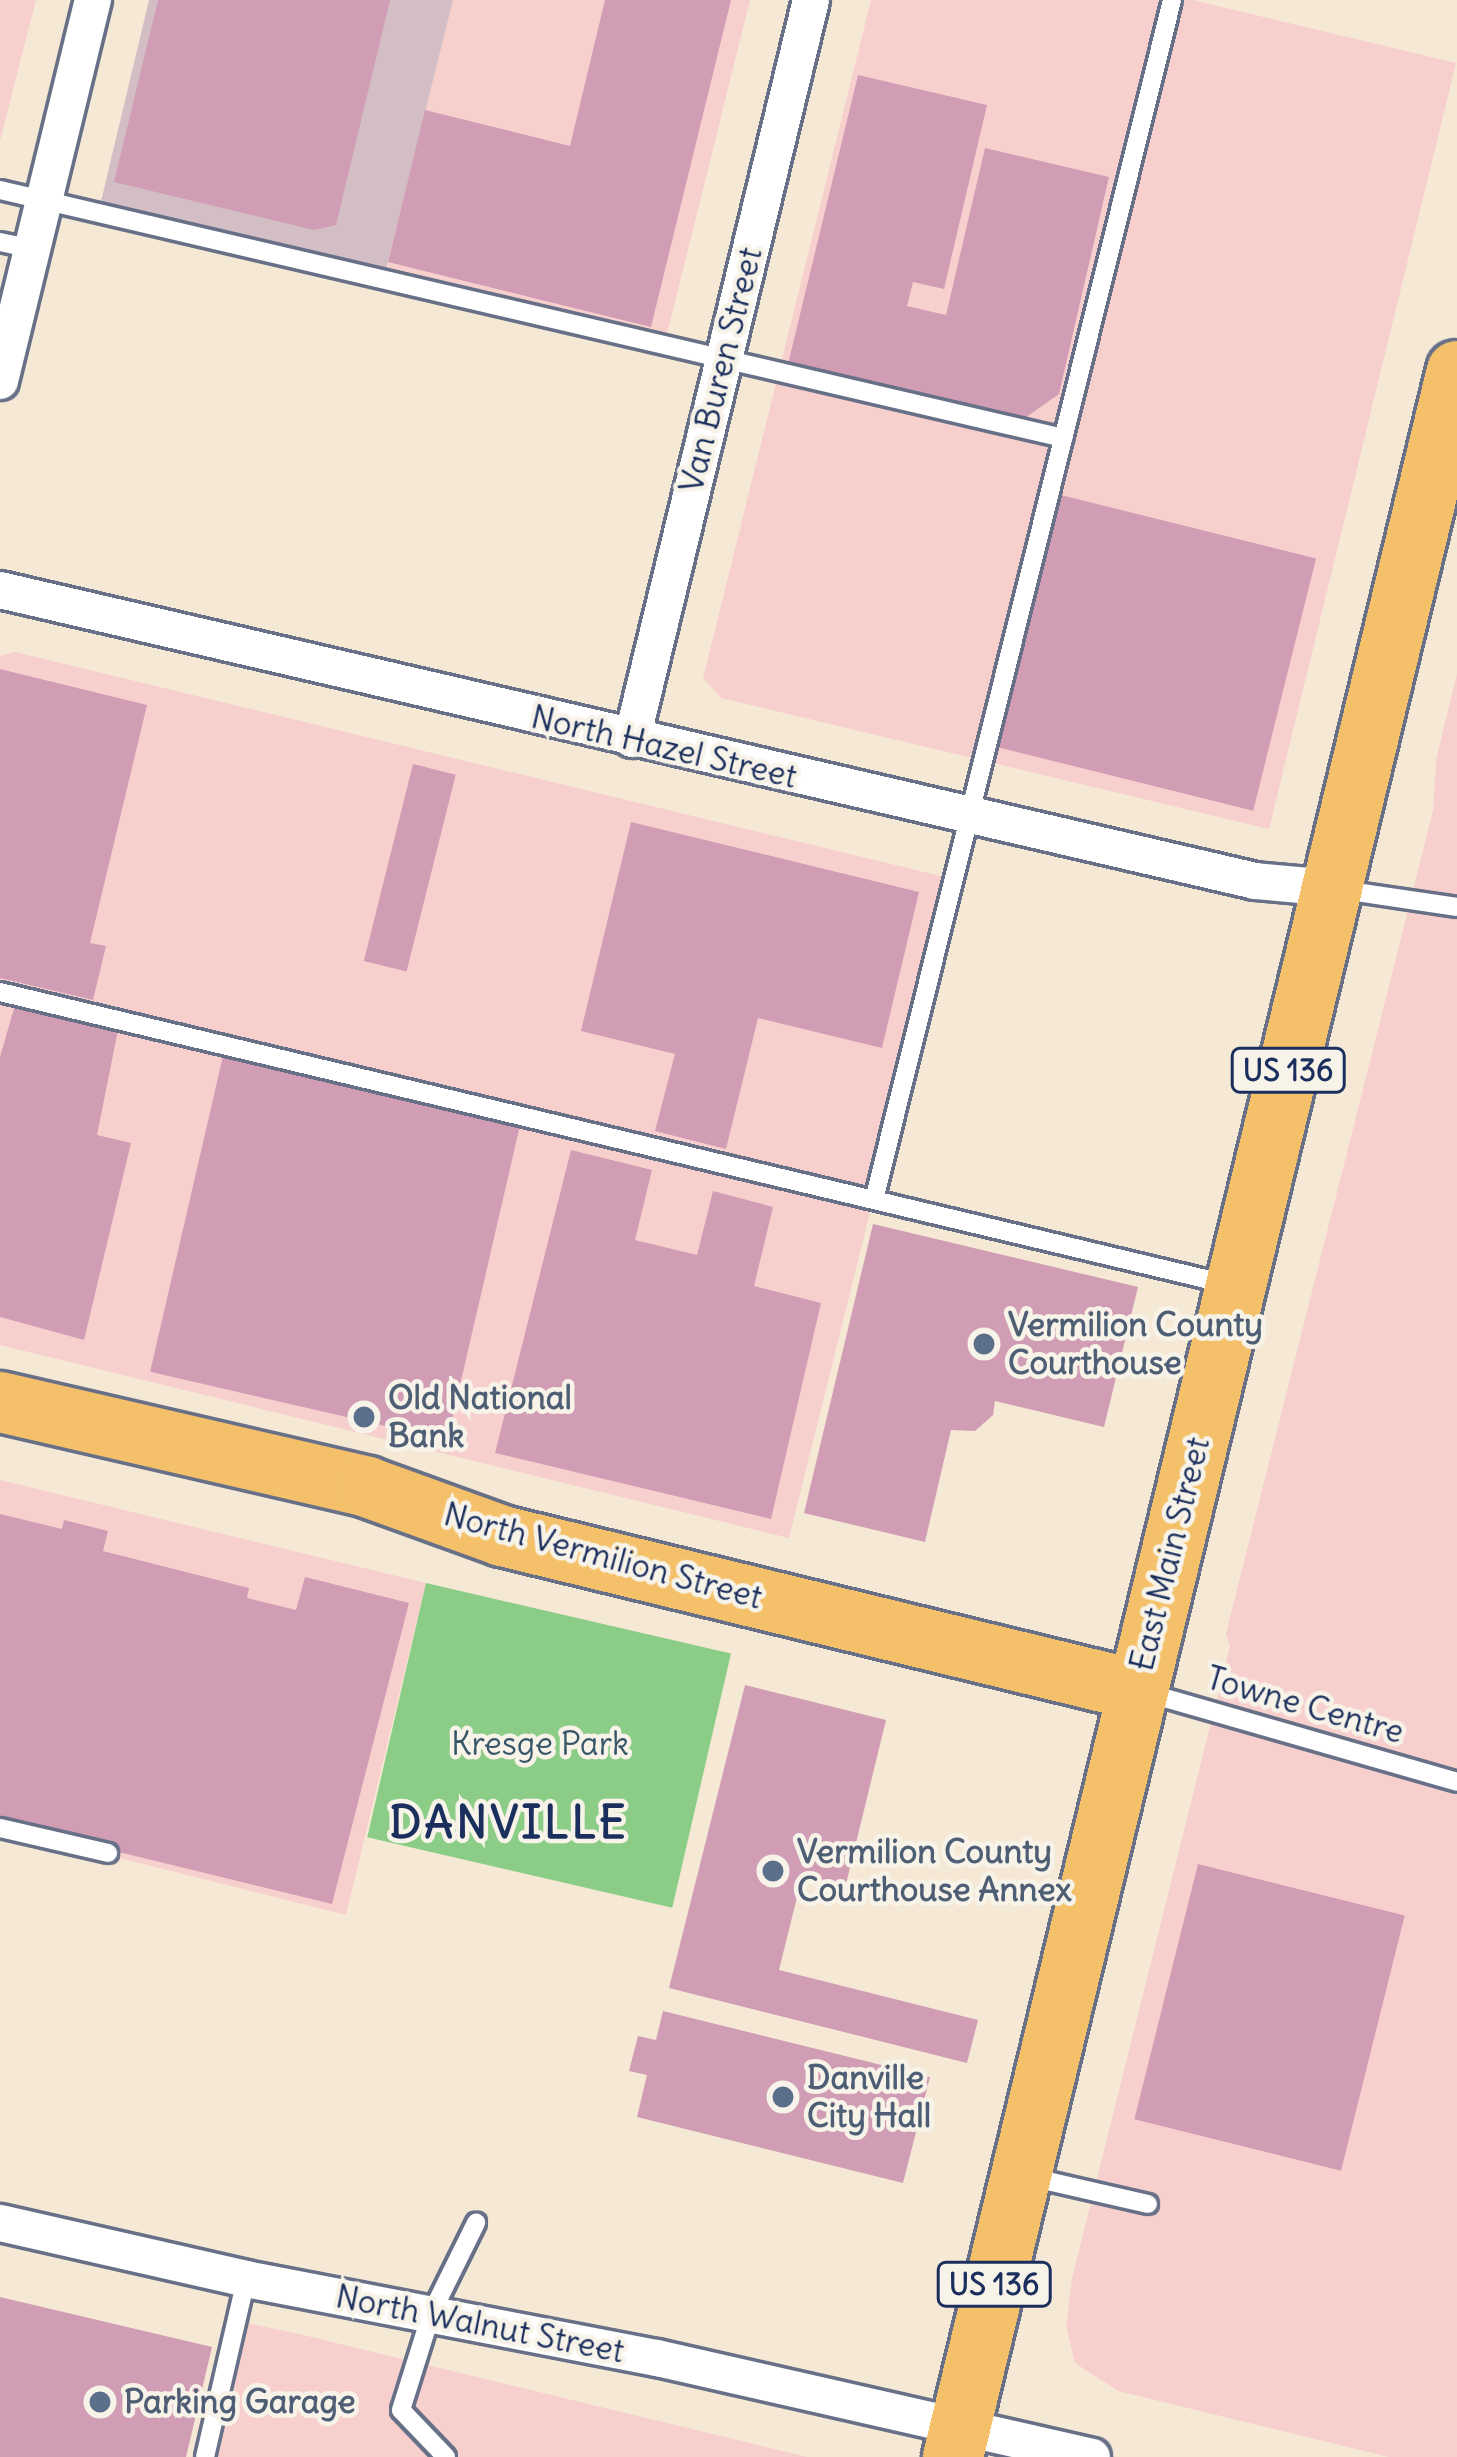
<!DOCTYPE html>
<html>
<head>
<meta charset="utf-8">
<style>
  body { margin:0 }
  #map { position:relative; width:1457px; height:2457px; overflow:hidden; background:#f5e8d4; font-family:Delius,sans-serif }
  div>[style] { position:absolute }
  .built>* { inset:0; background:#f7d0ce }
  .industrial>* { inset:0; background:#d2bec4 }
  .green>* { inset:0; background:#8bcd86; transform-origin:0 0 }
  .building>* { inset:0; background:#d19db4; transform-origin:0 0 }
  .roads { filter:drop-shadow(3px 0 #677087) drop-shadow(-3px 0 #677087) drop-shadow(0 3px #677087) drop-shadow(0 -3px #677087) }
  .service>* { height:18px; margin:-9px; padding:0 9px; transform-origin:9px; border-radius:9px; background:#fff }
  .minor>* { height:36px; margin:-18px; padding:0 18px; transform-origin:18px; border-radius:18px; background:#fff }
  .primary>* { height:60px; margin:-30px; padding:0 30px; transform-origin:30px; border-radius:30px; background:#f4c16a }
  .dots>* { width:33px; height:33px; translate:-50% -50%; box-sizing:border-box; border:6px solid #f7f3e8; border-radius:50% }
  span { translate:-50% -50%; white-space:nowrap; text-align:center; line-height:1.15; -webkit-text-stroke:9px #f7f3e8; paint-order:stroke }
  .shield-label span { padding:3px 9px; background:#f7f3e8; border:3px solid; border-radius:9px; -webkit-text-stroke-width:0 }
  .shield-label { font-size:30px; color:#1b2f5e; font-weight:700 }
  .street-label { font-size:33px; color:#1b2f5e }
  .service-label { font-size:33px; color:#4e5e75; font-weight:700 }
  .left { translate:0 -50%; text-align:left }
  .park-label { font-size:33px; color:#375668 }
  .district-label { font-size:45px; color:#1b2f5e; font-weight:700; letter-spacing:3px }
</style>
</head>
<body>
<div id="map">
  <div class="built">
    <div style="clip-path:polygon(0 0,36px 0,0 141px)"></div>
    <div style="clip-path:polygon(453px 0,750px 0,664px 346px,383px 281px)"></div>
    <div style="clip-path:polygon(871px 0,1193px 0,1456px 63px,1269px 829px,721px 698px,703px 678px)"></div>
    <div style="clip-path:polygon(15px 652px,953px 879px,789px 1538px,0 1345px,0 656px)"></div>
    <div style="clip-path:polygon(1457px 674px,1457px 2457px,1389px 2457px,1118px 2391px,1075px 2363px,1066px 2326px,1072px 2279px,1230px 1647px,1226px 1633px,1433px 811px,1436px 760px)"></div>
    <div style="clip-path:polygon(0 1480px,426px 1583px,346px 1915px,0 1828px)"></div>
    <div style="clip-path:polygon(237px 2321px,299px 2334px,807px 2457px,205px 2457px)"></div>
  </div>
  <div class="industrial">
    <div style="clip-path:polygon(149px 0,453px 0,383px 281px,98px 214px)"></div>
  </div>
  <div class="green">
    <div style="left:426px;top:1583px;width:313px;height:261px;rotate:13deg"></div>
  </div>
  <div class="building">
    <div style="clip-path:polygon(158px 0,390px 0,336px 225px,314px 230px,114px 182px)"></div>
    <div style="clip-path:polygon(605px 0,731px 0,651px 327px,388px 262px,425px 110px,570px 146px)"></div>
    <div style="clip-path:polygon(858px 75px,987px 105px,944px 289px,913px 282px,907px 306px,946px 315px,985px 148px,1109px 177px,1059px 394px,1025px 418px,788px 364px)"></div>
    <div style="left:1057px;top:494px;width:267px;height:260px;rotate:14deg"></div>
    <div style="clip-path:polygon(0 669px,147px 705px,90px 943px,106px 946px,93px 1000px,0 978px)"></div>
    <div style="left:413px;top:764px;width:44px;height:203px;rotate:14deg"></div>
    <div style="clip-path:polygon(631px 822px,919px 892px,882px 1048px,758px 1018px,726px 1149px,655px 1131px,675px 1054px,581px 1031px)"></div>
    <div style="clip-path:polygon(15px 1005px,118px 1030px,97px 1135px,131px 1143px,84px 1340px,0 1317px,0 1057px)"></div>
    <div style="left:223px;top:1056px;width:305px;height:324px;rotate:13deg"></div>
    <div style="clip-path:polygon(571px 1150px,652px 1170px,635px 1240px,697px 1255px,713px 1191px,773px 1207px,754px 1286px,821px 1303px,771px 1519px,495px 1453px)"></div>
    <div style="clip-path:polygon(873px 1224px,1138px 1287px,1104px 1427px,995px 1401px,993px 1415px,975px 1431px,951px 1430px,925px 1542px,804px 1513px)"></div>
    <div style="clip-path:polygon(0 1514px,62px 1529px,64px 1520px,108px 1531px,103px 1551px,249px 1588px,247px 1598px,296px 1610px,305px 1577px,409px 1603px,332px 1904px,0 1823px)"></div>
    <div style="clip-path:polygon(745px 1685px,886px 1720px,845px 1888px,802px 1877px,779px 1970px,978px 2020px,967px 2063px,669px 1988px)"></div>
    <div style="left:1198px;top:1864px;width:213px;height:263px;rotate:14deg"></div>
    <div style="clip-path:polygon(663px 2011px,930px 2077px,903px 2183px,637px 2117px,647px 2075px,629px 2071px,638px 2036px,656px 2040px)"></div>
    <div style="clip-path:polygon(0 2297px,212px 2347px,186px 2457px,0 2457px)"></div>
  </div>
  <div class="roads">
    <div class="service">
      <div style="left:0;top:190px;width:1092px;rotate:13.13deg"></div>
      <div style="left:0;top:242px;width:33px;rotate:12deg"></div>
      <div style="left:1342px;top:890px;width:116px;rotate:8.4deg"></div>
      <div style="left:0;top:992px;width:1261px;rotate:13.39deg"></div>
      <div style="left:874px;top:1200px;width:1236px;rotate:-76.05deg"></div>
      <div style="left:1144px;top:1692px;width:326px;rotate:16deg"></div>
      <div style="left:0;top:1828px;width:111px;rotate:13deg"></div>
      <div style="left:1030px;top:2177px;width:121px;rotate:12.9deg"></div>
      <div style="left:205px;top:2457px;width:183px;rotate:-77deg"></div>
      <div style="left:446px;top:2457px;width:65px;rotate:-133.8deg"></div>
      <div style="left:401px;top:2410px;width:101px;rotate:-72.6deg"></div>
      <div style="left:431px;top:2314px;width:102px;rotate:-63.7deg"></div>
    </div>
    <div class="minor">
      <div style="left:0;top:381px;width:392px;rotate:-76.3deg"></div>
      <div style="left:0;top:590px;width:1288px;rotate:13.05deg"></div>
      <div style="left:1255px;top:881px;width:77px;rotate:5.2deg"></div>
      <div style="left:632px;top:739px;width:760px;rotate:-76.38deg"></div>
      <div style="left:0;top:2223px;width:252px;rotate:12.8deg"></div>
      <div style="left:246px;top:2279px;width:419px;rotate:10.9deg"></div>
      <div style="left:657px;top:2358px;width:446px;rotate:12.8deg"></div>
    </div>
    <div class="primary">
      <div style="left:0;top:1402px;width:377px;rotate:13deg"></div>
      <div style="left:367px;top:1487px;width:144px;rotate:19.9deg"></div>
      <div style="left:502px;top:1536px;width:652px;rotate:13.65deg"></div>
      <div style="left:953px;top:2457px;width:2146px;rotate:-76.42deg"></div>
    </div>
  </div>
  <div class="dots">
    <div style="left:984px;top:1344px;background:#5c6f8a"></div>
    <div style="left:364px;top:1417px;background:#5c6f8a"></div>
    <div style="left:773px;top:1871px;background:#5c6f8a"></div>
    <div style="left:783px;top:2097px;background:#5c6f8a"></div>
    <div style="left:100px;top:2402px;background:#5c6f8a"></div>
  </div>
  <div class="shield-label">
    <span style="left:1288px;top:1070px">US 136</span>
    <span style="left:994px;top:2284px">US 136</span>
  </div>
  <div class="street-label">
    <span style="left:721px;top:370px;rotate:-76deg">Van Buren Street</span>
    <span style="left:664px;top:747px;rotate:13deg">North Hazel Street</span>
    <span style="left:1170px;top:1554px;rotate:-76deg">East Main Street</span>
    <span style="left:603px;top:1556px;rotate:15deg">North Vermilion Street</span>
    <span style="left:1305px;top:1705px;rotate:16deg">Towne Centre</span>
    <span style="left:480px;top:2324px;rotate:11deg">North Walnut Street</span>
  </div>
  <div class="service-label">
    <span class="left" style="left:1008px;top:1344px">Vermilion County<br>Courthouse</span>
    <span class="left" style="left:388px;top:1417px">Old National<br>Bank</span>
    <span class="left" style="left:797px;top:1871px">Vermilion County<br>Courthouse Annex</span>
    <span class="left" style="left:807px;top:2097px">Danville<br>City Hall</span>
    <span class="left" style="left:124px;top:2402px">Parking Garage</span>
  </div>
  <div class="park-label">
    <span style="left:540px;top:1744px">Kresge Park</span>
  </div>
  <div class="district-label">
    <span style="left:509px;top:1823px">DANVILLE</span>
  </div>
</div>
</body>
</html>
